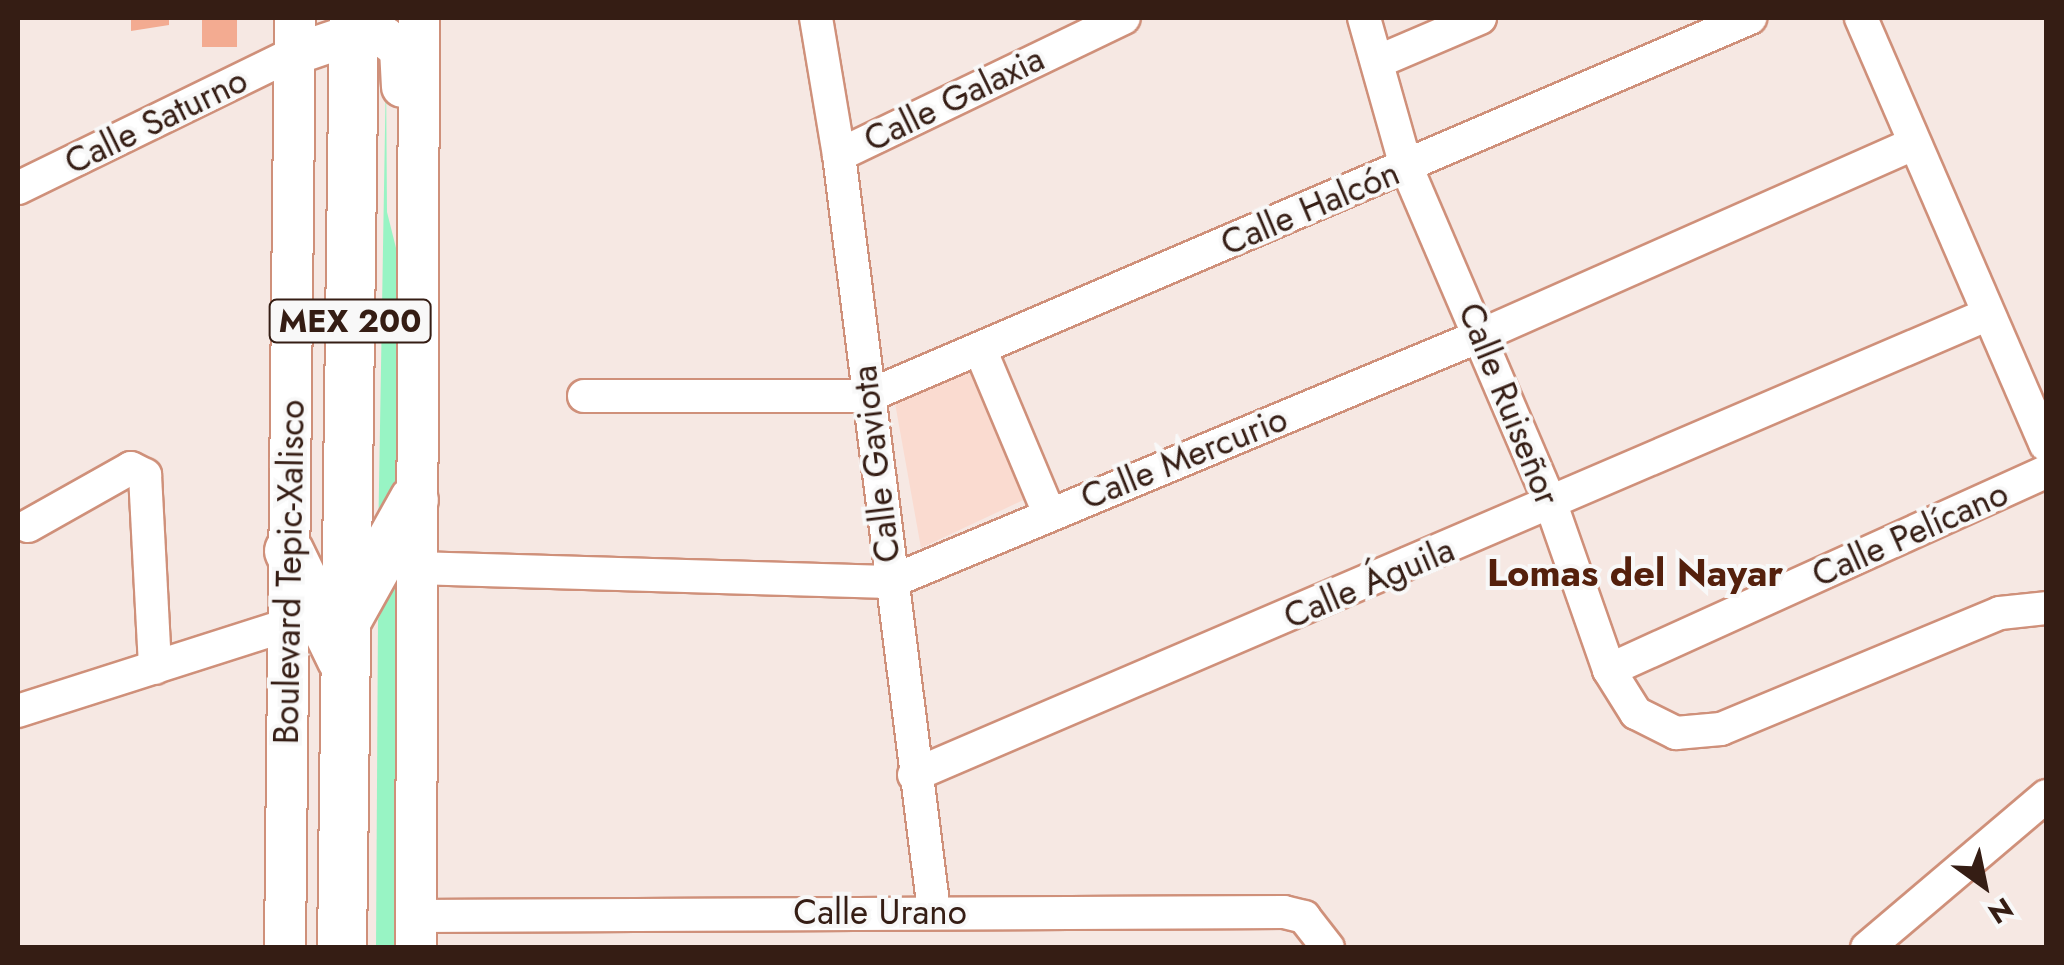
<!DOCTYPE html>
<html>
<head>
<meta charset="utf-8">
<style>
  body { margin:0 }
  #map { position:relative; width:2064px; height:965px; overflow:hidden; background:#f6e8e3; font-family:Jost,sans-serif }
  div>[style] { position:absolute }
  .built>* { inset:0; background:#fadbd0 }
  .green>* { inset:0; background:#98f4c4 }
  .building>* { inset:0; background:#f3ab91; transform-origin:0 0 }
  .roads { filter:drop-shadow(2px 0 #cf907a) drop-shadow(-2px 0 #cf907a) drop-shadow(0 2px #cf907a) drop-shadow(0 -2px #cf907a) }
  .minor>* { height:32px; margin:-16px; padding:0 16px; transform-origin:16px; border-radius:16px; background:#fff }
  .major>* { height:40px; margin:-20px; padding:0 20px; transform-origin:20px; border-radius:20px; background:#fff }
  .highway>* { height:48px; margin:-24px; padding:0 24px; transform-origin:24px; border-radius:24px; background:#fff }
  span { translate:-50% -50%; white-space:nowrap; text-align:center; line-height:1.15; -webkit-text-stroke:8px #f8f8f8; paint-order:stroke }
  .shield-label span { padding:2px 8px; background:#f8f8f8; border:2px solid; border-radius:8px; -webkit-text-stroke-width:0 }
  .shield-label { font-size:32px; color:#351d14; font-weight:700 }
  .street-label { font-size:35px; color:#351d14 }
  .neighbourhood-label { font-size:38px; color:#54200c; font-weight:700 }
  .frame { position:absolute; inset:0; border:20px solid #351d14; pointer-events:none }
  .north { position:absolute; left:1934px; top:835px; width:100px; height:100px; -webkit-text-stroke:8px #f8f8f8; paint-order:stroke; rotate:147deg; font-size:28px; font-weight:700; line-height:40px; text-align:center; color:#351d14 }
  .north::after { content:''; display:block; margin:auto; width:35px; height:45px; background:#351d14; clip-path:polygon(50% 0,100% 100%,50% 72%,0 100%) }
</style>
</head>
<body>
<div id="map">
  <div class="built">
    <div style="clip-path:polygon(970px 372px,1032px 496px,921px 548px,895px 403px)"></div>
  </div>
  <div class="green">
    <div style="clip-path:polygon(386px 70px,387px 212px,399px 260px,398px 495px,378px 546px)"></div>
    <div style="clip-path:polygon(397px 575px,394px 947px,376px 948px,378px 620px)"></div>
  </div>
  <div class="building">
    <div style="clip-path:polygon(131px 18px,169px 18px,169px 25px,131px 31px)"></div>
    <div style="left:202px;top:18px;width:35px;height:29px"></div>
  </div>
  <div class="roads">
    <div class="minor">
      <div style="left:816px;top:18px;width:139px;rotate:80.5deg"></div>
      <div style="left:839px;top:155px;width:762px;rotate:82.84deg"></div>
      <div style="left:1364px;top:18px;width:154px;rotate:74.2deg"></div>
      <div style="left:1406px;top:166px;width:368px;rotate:66.8deg"></div>
      <div style="left:1551px;top:504px;width:176px;rotate:70.7deg"></div>
      <div style="left:1609px;top:670px;width:51px;rotate:57.9deg"></div>
      <div style="left:1636px;top:713px;width:45px;rotate:26.6deg"></div>
      <div style="left:1676px;top:733px;width:45px;rotate:-5.1deg"></div>
      <div style="left:1721px;top:729px;width:302px;rotate:-22.6deg"></div>
      <div style="left:2000px;top:613px;width:46px;rotate:-6.2deg"></div>
      <div style="left:1861px;top:18px;width:465px;rotate:66.6deg"></div>
      <div style="left:1377px;top:62px;width:112px;rotate:-23.1deg"></div>
      <div style="left:839px;top:155px;width:316px;rotate:-25.7deg"></div>
      <div style="left:18px;top:188px;width:328px;rotate:-26deg"></div>
      <div style="left:980px;top:349px;width:178px;rotate:67.2deg"></div>
      <div style="left:584px;top:396px;width:284px"></div>
      <div style="left:868px;top:396px;width:960px;rotate:-23.2deg"></div>
      <div style="left:28px;top:526px;width:118px;rotate:-29.4deg"></div>
      <div style="left:131px;top:468px;width:16px;rotate:27deg"></div>
      <div style="left:145px;top:475px;width:193px;rotate:87deg"></div>
      <div style="left:414px;top:568px;width:476px;rotate:1.7deg"></div>
      <div style="left:890px;top:582px;width:641px;rotate:-22.65deg"></div>
      <div style="left:1482px;top:335px;width:472px;rotate:-23.9deg"></div>
      <div style="left:1609px;top:670px;width:480px;rotate:-24.4deg"></div>
      <div style="left:18px;top:711px;width:283px;rotate:-17.7deg"></div>
      <div style="left:914px;top:775px;width:1167px;rotate:-23.22deg"></div>
      <div style="left:416px;top:916px;width:868px;rotate:-0.26deg"></div>
      <div style="left:1284px;top:912px;width:21px;rotate:14deg"></div>
      <div style="left:1304px;top:917px;width:39px;rotate:52deg"></div>
      <div style="left:1867px;top:948px;width:235px;rotate:-40.3deg"></div>
    </div>
    <div class="major">
      <div style="left:295px;top:54px;width:62px;rotate:-18.7deg"></div>
      <div style="left:354px;top:34px;width:30px;rotate:6deg"></div>
      <div style="left:384px;top:37px;width:20px;rotate:37deg"></div>
      <div style="left:400px;top:49px;width:38px;rotate:87deg"></div>
      <div style="left:285px;top:948px;width:930px;rotate:-89.38deg"></div>
      <div style="left:416px;top:948px;width:930px;rotate:-89.82deg"></div>
    </div>
    <div class="highway">
      <div style="left:289px;top:551px;width:121px;rotate:64.1deg"></div>
      <div style="left:348px;top:618px;width:135px;rotate:-60.8deg"></div>
      <div style="left:342px;top:948px;width:930px;rotate:-89.26deg"></div>
    </div>
  </div>
  <div class="shield-label">
    <span style="left:350px;top:321px">MEX 200</span>
  </div>
  <div class="street-label">
    <span style="left:954px;top:99px;rotate:-26deg">Calle Galaxia</span>
    <span style="left:156px;top:121px;rotate:-26deg">Calle Saturno</span>
    <span style="left:1310px;top:208px;rotate:-23deg">Calle Halcón</span>
    <span style="left:1509px;top:404px;rotate:68deg">Calle Ruiseñor</span>
    <span style="left:1184px;top:458px;rotate:-22deg">Calle Mercurio</span>
    <span style="left:876px;top:464px;rotate:-97deg">Calle Gaviota</span>
    <span style="left:1910px;top:534px;rotate:-24deg">Calle Pelícano</span>
    <span style="left:289px;top:572px;rotate:-89deg">Boulevard Tepic-Xalisco</span>
    <span style="left:1369px;top:583px;rotate:-23deg">Calle Águila</span>
    <span style="left:880px;top:912px">Calle Urano</span>
  </div>
  <div class="neighbourhood-label">
    <span style="left:1635px;top:573px">Lomas del Nayar</span>
  </div>
  <div class="frame"></div>
  <div class="north">N</div>
</div>
</body>
</html>
